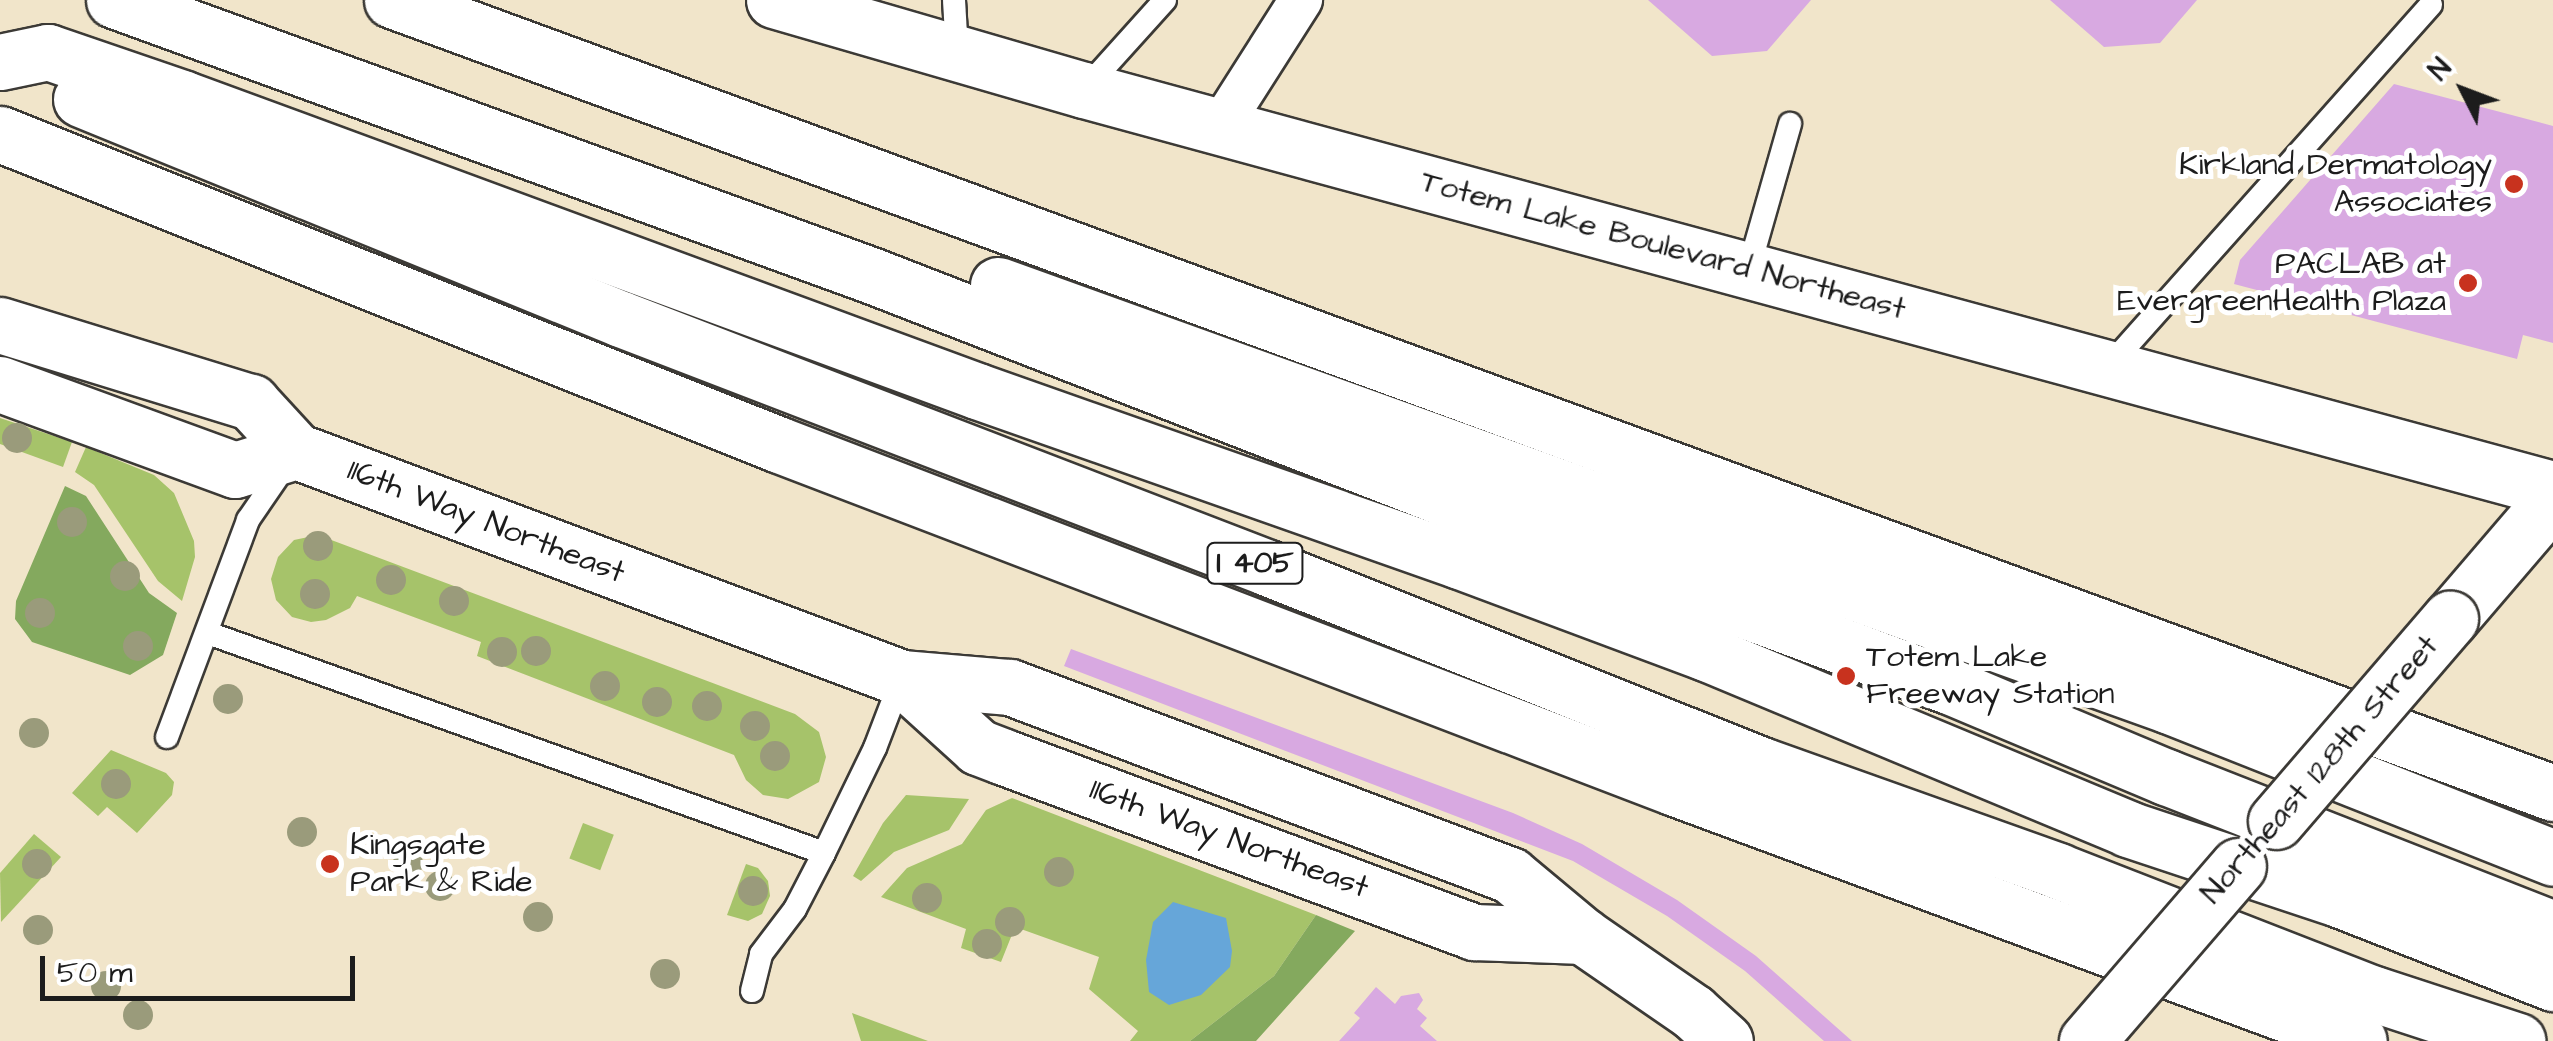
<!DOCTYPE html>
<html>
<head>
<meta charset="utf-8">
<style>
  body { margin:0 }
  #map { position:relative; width:2553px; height:1041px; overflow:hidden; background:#f1e5ca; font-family:"Architects Daughter",sans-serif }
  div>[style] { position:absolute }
  .green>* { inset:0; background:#a6c36a; transform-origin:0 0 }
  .forest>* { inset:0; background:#84a95e }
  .water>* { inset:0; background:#66a6d9 }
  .building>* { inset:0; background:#d8a9e1 }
  .roads { filter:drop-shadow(2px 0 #3c3a36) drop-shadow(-2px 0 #3c3a36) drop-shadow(0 2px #3c3a36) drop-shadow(0 -2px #3c3a36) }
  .lane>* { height:22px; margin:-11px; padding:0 11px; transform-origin:11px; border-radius:11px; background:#fff }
  .street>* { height:42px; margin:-21px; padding:0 21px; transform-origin:21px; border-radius:21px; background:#fff }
  .secondary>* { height:55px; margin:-27.5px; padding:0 27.5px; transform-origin:27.5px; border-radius:27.5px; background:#fff }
  .highway>* { height:55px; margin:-27.5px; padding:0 27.5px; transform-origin:27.5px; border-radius:27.5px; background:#fff }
  .bridges { filter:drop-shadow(2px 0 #3c3a36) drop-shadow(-2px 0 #3c3a36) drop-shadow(0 2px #3c3a36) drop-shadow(0 -2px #3c3a36) }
  .secondary-bridge>* { height:55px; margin:-27.5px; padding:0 27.5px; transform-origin:27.5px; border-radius:27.5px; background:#fff }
  .trees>* { width:30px; height:30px; margin:-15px; border-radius:50%; background:#9a9b7b }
  .dots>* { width:28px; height:28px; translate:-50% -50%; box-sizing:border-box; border:5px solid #fff; border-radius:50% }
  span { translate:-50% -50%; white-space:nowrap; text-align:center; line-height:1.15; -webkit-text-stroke:10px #fff; paint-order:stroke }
  .shield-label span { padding:2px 8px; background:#fff; border:2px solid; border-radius:8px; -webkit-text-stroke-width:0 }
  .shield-label { font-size:30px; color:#1c1c1c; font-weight:700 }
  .poi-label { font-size:32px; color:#1c1c1c }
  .right { translate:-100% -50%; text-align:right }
  .left { translate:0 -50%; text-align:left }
  .street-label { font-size:32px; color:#1c1c1c }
  .north { position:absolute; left:2413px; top:40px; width:100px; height:100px; -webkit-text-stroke:8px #fff; paint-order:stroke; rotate:312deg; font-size:28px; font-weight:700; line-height:40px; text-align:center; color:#1c1c1c }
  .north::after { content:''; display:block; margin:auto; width:35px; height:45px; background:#1c1c1c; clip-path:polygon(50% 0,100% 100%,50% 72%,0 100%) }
  .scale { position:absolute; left:40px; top:956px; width:315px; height:45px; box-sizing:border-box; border:5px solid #1c1c1c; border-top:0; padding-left:12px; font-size:30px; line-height:35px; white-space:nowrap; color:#1c1c1c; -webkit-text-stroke:8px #fff; paint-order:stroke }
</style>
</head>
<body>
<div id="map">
  <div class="green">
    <div style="clip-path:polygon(0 418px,72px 442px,63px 467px,0 444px)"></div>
    <div style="clip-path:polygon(86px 447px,154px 475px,174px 493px,194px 541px,195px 557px,182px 601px,158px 581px,94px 485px,75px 472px)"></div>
    <div style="clip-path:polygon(318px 535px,795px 714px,819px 732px,826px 757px,819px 782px,788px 799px,763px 795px,746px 780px,734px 755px,477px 656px,481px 642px,357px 596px,350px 608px,326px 620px,311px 622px,292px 617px,276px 600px,271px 579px,278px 557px,294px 540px)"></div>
    <div style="clip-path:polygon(111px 750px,166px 773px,174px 782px,172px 795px,137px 833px,107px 807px,98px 816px,72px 793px)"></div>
    <div style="clip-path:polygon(906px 795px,969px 799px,949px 830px,894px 852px,861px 881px,853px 876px,883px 823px)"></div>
    <div style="clip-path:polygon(1012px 798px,1316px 915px,1274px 976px,1190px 1041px,1130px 1041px,1138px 1031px,1089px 989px,1099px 957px,1015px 927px,1001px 962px,961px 948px,966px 929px,881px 897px,907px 868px,962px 844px,986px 810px)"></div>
    <div style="left:583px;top:823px;width:33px;height:38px;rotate:21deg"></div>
    <div style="clip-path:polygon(34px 834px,61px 857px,1px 922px,0 873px)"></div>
    <div style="clip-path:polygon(746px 864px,758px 868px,768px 881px,770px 896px,762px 914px,748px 921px,727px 915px)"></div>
    <div style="clip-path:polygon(852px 1013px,928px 1041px,861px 1041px)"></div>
  </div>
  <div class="forest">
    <div style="clip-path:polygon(65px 486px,86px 496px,149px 593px,177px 613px,163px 655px,130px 675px,32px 642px,15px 619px,16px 601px)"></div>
    <div style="clip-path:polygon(1316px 915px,1355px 931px,1256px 1041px,1190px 1041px,1274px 976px)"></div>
  </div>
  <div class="water">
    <div style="clip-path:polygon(1173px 902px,1226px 918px,1232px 951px,1230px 967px,1201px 995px,1169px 1005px,1149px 992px,1146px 960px,1153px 922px)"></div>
  </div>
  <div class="building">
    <div style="clip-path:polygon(1648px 0,1811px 0,1767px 51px,1712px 56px)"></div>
    <div style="clip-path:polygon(2050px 0,2197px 0,2160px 43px,2104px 47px)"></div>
    <div style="clip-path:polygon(2394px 84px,2553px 126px,2553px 343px,2523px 335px,2517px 359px,2234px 284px,2240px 260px)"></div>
    <div style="clip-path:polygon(1071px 649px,1513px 813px,1582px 844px,1677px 900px,1756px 956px,1852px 1041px,1824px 1041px,1745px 971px,1667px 916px,1573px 861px,1064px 666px)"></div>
    <div style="clip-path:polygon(1376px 987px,1395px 1004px,1401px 996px,1419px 993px,1423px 1000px,1417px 1009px,1427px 1018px,1420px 1026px,1437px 1041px,1339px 1041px,1360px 1018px,1354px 1013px)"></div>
  </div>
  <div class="roads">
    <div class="lane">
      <div style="left:954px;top:0;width:52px;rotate:86.7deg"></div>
      <div style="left:1084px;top:90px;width:121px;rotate:-48deg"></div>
      <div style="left:1749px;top:268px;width:150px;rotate:-74.1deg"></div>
      <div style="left:2109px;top:366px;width:484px;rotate:-48.3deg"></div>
      <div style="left:208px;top:633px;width:654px;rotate:19.65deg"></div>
      <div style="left:167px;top:737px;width:232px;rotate:-69.5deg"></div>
      <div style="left:248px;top:520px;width:65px;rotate:-55.6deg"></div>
      <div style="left:752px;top:991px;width:38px;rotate:-76deg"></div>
      <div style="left:761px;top:954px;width:56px;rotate:-52.9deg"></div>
      <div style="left:795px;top:909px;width:63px;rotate:-62.6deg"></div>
      <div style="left:824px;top:853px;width:117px;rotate:-64.1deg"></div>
      <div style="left:875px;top:748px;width:73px;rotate:-69.1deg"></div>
    </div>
    <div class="street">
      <div style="left:1220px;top:127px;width:151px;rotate:-57.5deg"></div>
    </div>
    <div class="secondary">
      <div style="left:774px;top:0;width:323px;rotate:16.2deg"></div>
      <div style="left:1084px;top:90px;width:1522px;rotate:15.2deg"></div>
      <div style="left:0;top:325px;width:263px;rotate:17.1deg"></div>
      <div style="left:251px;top:402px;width:67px;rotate:47.4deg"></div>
      <div style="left:296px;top:451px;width:647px;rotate:20.54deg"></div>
      <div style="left:902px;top:678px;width:108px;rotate:4.8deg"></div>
      <div style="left:1010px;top:687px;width:534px;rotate:20.61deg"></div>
      <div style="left:1510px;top:875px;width:95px;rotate:39.9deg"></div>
      <div style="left:1583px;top:936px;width:134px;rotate:34.6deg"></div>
      <div style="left:1693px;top:1012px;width:43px;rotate:42.2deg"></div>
      <div style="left:0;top:384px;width:250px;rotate:20.1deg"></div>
      <div style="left:235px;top:470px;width:64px;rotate:-17.3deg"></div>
      <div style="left:2450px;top:619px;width:158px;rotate:-49.4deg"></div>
      <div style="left:902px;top:678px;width:103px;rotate:42.2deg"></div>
      <div style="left:978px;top:747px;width:28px;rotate:21deg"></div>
      <div style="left:1004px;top:757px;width:502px;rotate:20.42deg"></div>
      <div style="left:1474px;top:932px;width:109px;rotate:2.1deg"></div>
    </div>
    <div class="highway">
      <div style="left:114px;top:0;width:808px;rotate:19.98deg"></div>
      <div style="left:873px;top:276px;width:652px;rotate:21.21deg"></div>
      <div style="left:1481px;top:512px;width:497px;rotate:20.4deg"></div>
      <div style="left:1947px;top:685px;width:238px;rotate:22.8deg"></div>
      <div style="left:2166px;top:777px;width:416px;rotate:21.4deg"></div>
      <div style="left:392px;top:0;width:2302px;rotate:20.15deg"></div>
      <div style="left:0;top:62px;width:49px;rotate:-11.8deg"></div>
      <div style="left:48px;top:52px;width:142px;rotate:18.9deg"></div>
      <div style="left:182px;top:98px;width:847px;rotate:20.23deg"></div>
      <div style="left:977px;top:391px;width:512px;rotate:19.39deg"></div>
      <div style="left:1460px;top:561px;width:263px;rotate:20.5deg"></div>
      <div style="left:1706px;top:653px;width:457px;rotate:22.6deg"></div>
      <div style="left:2128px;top:829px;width:225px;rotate:18.4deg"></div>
      <div style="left:2341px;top:900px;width:228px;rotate:21.4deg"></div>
      <div style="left:81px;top:99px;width:583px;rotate:22.17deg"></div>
      <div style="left:621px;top:319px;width:693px;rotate:21.05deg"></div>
      <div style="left:1268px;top:568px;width:531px;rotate:21.78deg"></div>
      <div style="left:1761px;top:765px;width:315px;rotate:19.6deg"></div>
      <div style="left:2058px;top:871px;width:339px;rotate:21.3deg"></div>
      <div style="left:2374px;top:994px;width:151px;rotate:18.1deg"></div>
      <div style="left:0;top:134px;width:837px;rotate:21.75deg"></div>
      <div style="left:777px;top:444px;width:962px;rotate:20.96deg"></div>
      <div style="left:1675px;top:788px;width:729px;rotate:20.3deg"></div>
      <div style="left:998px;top:285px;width:1245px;rotate:19.76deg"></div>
      <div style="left:2170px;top:706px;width:412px;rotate:21.6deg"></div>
    </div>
  </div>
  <div class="bridges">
    <div class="secondary-bridge">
      <div style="left:2276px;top:821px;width:267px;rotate:-49.3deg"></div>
      <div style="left:2087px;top:1041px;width:231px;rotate:-49.2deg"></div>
    </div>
  </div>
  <div class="trees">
    <div style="left:17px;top:438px"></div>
    <div style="left:72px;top:522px"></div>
    <div style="left:318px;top:546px"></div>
    <div style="left:125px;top:576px"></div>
    <div style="left:391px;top:580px"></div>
    <div style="left:315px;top:594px"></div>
    <div style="left:454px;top:601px"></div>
    <div style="left:40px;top:613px"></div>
    <div style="left:138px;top:646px"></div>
    <div style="left:536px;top:651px"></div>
    <div style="left:502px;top:652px"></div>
    <div style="left:605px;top:686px"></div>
    <div style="left:228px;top:699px"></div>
    <div style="left:657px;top:702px"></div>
    <div style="left:707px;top:706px"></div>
    <div style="left:755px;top:726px"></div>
    <div style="left:34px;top:733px"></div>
    <div style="left:775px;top:756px"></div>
    <div style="left:116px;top:784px"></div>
    <div style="left:302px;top:832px"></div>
    <div style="left:408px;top:863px"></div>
    <div style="left:37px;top:864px"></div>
    <div style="left:1059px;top:872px"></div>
    <div style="left:440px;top:886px"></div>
    <div style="left:753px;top:891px"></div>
    <div style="left:927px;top:898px"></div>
    <div style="left:538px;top:917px"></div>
    <div style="left:1010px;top:922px"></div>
    <div style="left:38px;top:930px"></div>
    <div style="left:987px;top:944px"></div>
    <div style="left:665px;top:974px"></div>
    <div style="left:106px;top:986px"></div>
    <div style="left:138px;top:1015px"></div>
  </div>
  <div class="dots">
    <div style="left:2514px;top:184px;background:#c8321e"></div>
    <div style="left:2468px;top:283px;background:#c8321e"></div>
    <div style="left:1846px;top:676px;background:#c8321e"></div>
    <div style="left:330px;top:864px;background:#c8321e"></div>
  </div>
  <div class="shield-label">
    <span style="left:1255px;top:563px">I 405</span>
  </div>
  <div class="poi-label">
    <span class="right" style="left:2492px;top:184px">Kirkland Dermatology<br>Associates</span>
    <span class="right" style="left:2446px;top:283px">PACLAB at<br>EvergreenHealth Plaza</span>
    <span class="left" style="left:1866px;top:676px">Totem Lake<br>Freeway Station</span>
    <span class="left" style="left:350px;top:864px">Kingsgate<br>Park &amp; Ride</span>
  </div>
  <div class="street-label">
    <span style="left:1663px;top:246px;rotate:15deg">Totem Lake Boulevard Northeast</span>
    <span style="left:486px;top:522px;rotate:21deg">116th Way Northeast</span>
    <span style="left:2320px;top:770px;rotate:-49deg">Northeast 128th Street</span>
    <span style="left:1229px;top:839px;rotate:20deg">116th Way Northeast</span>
  </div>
  <div class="north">N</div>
  <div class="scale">50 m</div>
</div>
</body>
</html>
